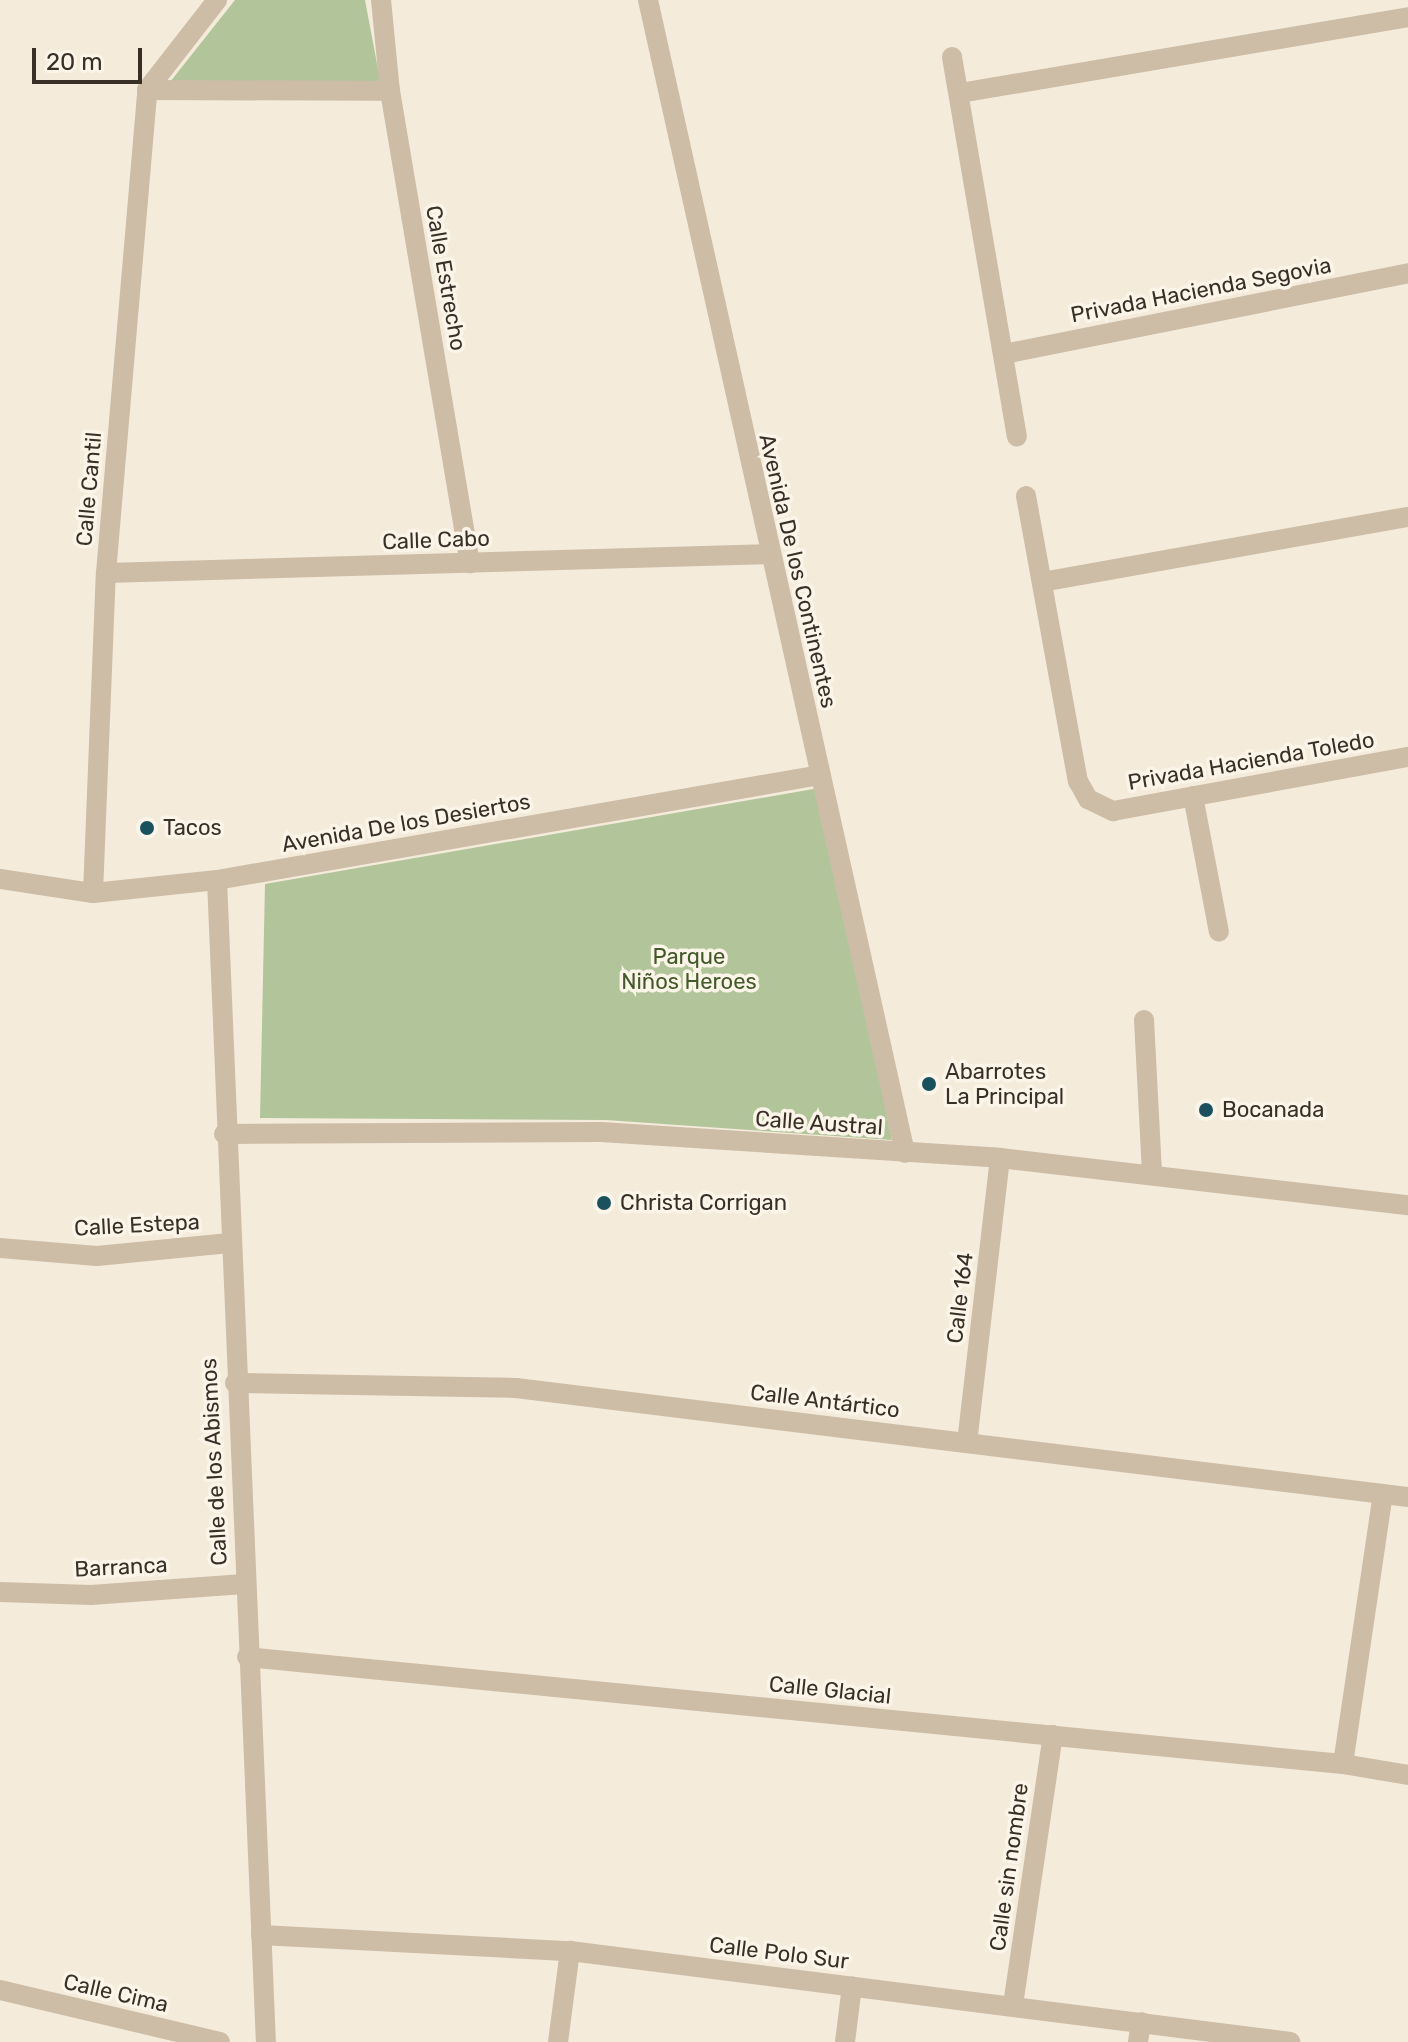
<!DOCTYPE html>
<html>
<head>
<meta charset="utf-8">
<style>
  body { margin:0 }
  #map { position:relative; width:1408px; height:2042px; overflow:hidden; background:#f4ebdb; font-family:Rubik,sans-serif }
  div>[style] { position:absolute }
  .green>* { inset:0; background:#b2c59a }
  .minor>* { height:20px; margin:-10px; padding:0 10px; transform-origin:10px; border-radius:10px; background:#cdbca6 }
  .tertiary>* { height:20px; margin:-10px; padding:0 10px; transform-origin:10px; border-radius:10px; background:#cdbca6 }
  .dots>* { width:22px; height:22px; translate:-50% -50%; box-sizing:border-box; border:4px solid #fbf4e8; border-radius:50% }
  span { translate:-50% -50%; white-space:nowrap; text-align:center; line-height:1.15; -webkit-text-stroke:7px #fbf4e8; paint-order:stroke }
  .street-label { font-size:22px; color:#392f27 }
  .poi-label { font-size:22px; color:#392f27 }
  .left { translate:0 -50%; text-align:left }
  .park-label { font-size:22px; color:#425929 }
  .scale { position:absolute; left:32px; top:48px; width:110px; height:36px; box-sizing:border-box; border:4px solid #392f27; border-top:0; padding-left:10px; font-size:24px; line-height:28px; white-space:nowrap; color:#392f27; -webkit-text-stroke:6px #fbf4e8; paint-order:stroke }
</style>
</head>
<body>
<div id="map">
  <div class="green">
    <div style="clip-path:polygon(235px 0,365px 0,381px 85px,170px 82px)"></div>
    <div style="clip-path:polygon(819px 788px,892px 1140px,606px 1120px,260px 1118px,265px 884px)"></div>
  </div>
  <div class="minor">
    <div style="left:381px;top:0;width:91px;rotate:84.4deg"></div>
    <div style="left:390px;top:91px;width:479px;rotate:80.4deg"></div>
    <div style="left:648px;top:0;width:1181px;rotate:77.43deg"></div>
    <div style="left:952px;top:57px;width:385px;rotate:80.3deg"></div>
    <div style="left:147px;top:90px;width:243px;rotate:0.2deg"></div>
    <div style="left:960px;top:93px;width:454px;rotate:-9.6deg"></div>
    <div style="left:1004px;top:354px;width:412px;rotate:-11.3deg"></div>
    <div style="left:1026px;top:496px;width:290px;rotate:79.7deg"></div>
    <div style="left:1078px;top:781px;width:21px;rotate:61deg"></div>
    <div style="left:1088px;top:799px;width:28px;rotate:26deg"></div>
    <div style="left:1113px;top:811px;width:300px;rotate:-10.4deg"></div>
    <div style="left:106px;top:573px;width:662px;rotate:-1.64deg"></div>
    <div style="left:1042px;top:582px;width:372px;rotate:-10.1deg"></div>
    <div style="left:1193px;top:796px;width:138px;rotate:79.2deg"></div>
    <div style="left:217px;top:880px;width:612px;rotate:-9.88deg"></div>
    <div style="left:93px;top:893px;width:320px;rotate:-87.7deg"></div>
    <div style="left:106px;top:573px;width:485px;rotate:-85.1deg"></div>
    <div style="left:147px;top:90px;width:114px;rotate:-52.1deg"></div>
    <div style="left:1144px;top:1020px;width:153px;rotate:87deg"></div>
    <div style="left:0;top:1248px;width:97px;rotate:4.7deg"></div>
    <div style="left:97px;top:1256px;width:133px;rotate:-5.6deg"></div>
    <div style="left:235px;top:1383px;width:281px;rotate:1deg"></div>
    <div style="left:516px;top:1388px;width:899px;rotate:6.97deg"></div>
    <div style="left:967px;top:1443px;width:287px;rotate:-83.4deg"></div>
    <div style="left:0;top:1592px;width:91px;rotate:1.9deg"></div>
    <div style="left:91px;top:1595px;width:153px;rotate:-4.1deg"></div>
    <div style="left:247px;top:1657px;width:1101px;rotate:5.58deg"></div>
    <div style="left:1343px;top:1764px;width:66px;rotate:9.6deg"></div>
    <div style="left:1343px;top:1764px;width:273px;rotate:-81.6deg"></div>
    <div style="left:261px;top:1935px;width:309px;rotate:3deg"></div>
    <div style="left:570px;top:1951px;width:726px;rotate:7.2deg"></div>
    <div style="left:0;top:1990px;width:226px;rotate:13.3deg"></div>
    <div style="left:1013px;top:2005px;width:273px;rotate:-81.6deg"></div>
    <div style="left:558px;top:2042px;width:92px;rotate:-82.5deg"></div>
    <div style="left:845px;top:2042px;width:56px;rotate:-82.9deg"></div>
    <div style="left:1138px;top:2042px;width:20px;rotate:-81deg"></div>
  </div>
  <div class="tertiary">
    <div style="left:0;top:879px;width:94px;rotate:8.6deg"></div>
    <div style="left:93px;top:893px;width:125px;rotate:-6deg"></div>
    <div style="left:217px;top:880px;width:1163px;rotate:87.59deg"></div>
    <div style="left:224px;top:1134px;width:377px;rotate:-0.3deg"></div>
    <div style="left:601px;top:1132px;width:400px;rotate:3.7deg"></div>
    <div style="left:1000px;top:1158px;width:411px;rotate:6.6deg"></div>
  </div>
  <div class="dots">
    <div style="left:147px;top:828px;background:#19525e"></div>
    <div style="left:929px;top:1084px;background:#19525e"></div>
    <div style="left:1206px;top:1110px;background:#19525e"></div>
    <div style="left:604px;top:1203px;background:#19525e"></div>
  </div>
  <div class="street-label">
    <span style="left:446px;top:278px;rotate:80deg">Calle Estrecho</span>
    <span style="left:1201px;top:290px;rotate:-11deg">Privada Hacienda Segovia</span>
    <span style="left:89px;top:489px;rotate:-85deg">Calle Cantil</span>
    <span style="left:436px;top:540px;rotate:-2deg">Calle Cabo</span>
    <span style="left:798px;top:571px;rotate:77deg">Avenida De los Continentes</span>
    <span style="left:1251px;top:761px;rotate:-10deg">Privada Hacienda Toledo</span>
    <span style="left:406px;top:823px;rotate:-10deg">Avenida De los Desiertos</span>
    <span style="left:819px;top:1123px;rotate:4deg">Calle Austral</span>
    <span style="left:137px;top:1225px;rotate:-3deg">Calle Estepa</span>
    <span style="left:960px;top:1298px;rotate:-83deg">Calle 164</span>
    <span style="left:825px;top:1401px;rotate:7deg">Calle Antártico</span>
    <span style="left:214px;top:1462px;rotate:-93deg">Calle de los Abismos</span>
    <span style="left:121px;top:1567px;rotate:-3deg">Barranca</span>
    <span style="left:830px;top:1690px;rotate:6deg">Calle Glacial</span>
    <span style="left:1009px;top:1867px;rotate:-82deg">Calle sin nombre</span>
    <span style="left:779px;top:1953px;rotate:7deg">Calle Polo Sur</span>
    <span style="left:116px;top:1993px;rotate:13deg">Calle Cima</span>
  </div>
  <div class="poi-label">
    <span class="left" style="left:163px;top:828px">Tacos</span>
    <span class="left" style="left:945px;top:1084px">Abarrotes<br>La Principal</span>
    <span class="left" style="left:1222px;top:1110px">Bocanada</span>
    <span class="left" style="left:620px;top:1203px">Christa Corrigan</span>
  </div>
  <div class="park-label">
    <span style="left:689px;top:969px">Parque<br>Niños Heroes</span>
  </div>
  <div class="scale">20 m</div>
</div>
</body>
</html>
